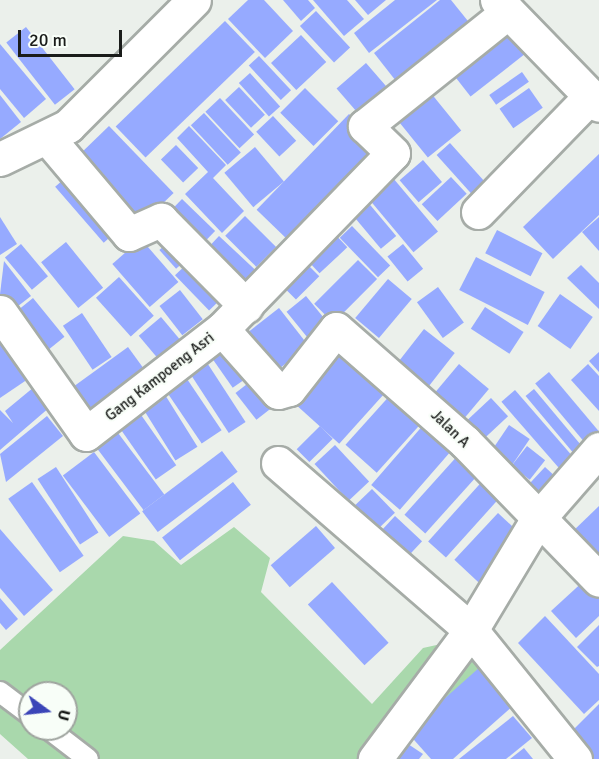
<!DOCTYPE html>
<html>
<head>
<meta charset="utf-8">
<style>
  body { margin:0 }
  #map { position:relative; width:599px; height:759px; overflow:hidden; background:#ebf0eb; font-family:Signika,sans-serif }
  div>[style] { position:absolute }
  .green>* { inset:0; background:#a9d8ac }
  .building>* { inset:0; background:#96aaff; transform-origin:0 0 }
  .roads { filter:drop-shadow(2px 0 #a6aca7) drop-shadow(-2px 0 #a6aca7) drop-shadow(0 2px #a6aca7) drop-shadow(0 -2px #a6aca7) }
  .service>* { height:20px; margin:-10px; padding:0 10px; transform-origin:10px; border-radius:10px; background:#fff }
  .minor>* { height:33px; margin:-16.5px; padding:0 16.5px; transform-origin:16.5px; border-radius:16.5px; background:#fff }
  span { translate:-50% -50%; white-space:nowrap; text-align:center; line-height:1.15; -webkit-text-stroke:4.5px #f8fef8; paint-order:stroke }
  .street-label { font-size:15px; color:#1a1c1a }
  .north { position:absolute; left:18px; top:681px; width:60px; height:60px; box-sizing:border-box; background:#f8fef8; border:2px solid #9fa49f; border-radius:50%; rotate:105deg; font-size:16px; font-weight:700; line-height:24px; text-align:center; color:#1a1c1a }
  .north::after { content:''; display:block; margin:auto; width:21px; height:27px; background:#3b45b8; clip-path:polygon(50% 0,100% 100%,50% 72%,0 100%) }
  .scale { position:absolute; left:18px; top:30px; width:104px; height:27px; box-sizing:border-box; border:3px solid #1a1c1a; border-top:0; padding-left:8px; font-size:18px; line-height:21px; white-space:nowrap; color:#1a1c1a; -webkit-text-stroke:4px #f8fef8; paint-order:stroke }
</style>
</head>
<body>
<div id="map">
  <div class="green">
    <div style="clip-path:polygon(evenodd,234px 527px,270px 558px,261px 592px,372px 704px,423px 648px,468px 638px,487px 666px,392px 759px,28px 759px,0 734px,0 650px,123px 536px,154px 541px,181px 565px,234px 527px,30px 693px,66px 693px,66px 729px,30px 729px,30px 693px)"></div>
  </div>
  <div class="building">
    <div style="clip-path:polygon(248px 0,264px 0,293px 31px,265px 58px,228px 19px)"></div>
    <div style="clip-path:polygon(283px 0,308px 0,315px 8px,301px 21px)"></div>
    <div style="clip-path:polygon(313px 0,347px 0,364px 19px,344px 36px)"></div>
    <div style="clip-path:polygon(355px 0,386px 0,368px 15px)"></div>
    <div style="clip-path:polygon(395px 0,437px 0,369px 53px,354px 33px)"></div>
    <div style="clip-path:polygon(440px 0,451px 0,476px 31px,403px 90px,374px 53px)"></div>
    <div style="left:316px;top:11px;width:50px;height:22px;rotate:47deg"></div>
    <div style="left:225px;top:21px;width:43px;height:152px;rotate:46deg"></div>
    <div style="left:26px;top:27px;width:79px;height:25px;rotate:52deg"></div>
    <div style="left:514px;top:27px;width:28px;height:77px;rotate:52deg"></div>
    <div style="left:301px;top:35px;width:37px;height:41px;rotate:47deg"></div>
    <div style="clip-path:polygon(0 44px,46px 99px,24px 118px,0 89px)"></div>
    <div style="left:259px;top:56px;width:47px;height:14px;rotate:47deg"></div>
    <div style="left:366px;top:63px;width:40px;height:39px;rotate:49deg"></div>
    <div style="left:522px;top:72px;width:12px;height:40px;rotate:55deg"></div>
    <div style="left:250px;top:73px;width:45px;height:15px;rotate:48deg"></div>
    <div style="left:239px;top:87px;width:38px;height:19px;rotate:47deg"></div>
    <div style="left:426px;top:87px;width:56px;height:43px;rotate:51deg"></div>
    <div style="left:305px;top:88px;width:47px;height:35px;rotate:45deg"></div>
    <div style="left:529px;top:88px;width:24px;height:36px;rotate:55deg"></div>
    <div style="clip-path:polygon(0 95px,21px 122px,0 139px)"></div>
    <div style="left:220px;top:98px;width:50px;height:20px;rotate:47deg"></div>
    <div style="left:204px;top:113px;width:54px;height:18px;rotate:47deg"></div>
    <div style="left:349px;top:114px;width:45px;height:133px;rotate:44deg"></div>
    <div style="left:273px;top:116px;width:34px;height:23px;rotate:47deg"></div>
    <div style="left:109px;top:126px;width:93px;height:46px;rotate:46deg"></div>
    <div style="clip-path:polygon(189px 126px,226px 165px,213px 178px,244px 211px,222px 233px,185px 194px,208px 172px,177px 138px)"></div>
    <div style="left:450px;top:143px;width:52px;height:18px;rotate:48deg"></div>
    <div style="left:176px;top:145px;width:32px;height:21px;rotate:46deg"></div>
    <div style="left:255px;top:147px;width:45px;height:40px;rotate:50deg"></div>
    <div style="clip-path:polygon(599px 154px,599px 215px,553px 259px,523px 227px)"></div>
    <div style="left:423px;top:160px;width:29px;height:31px;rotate:49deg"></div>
    <div style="left:71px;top:173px;width:74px;height:21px;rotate:49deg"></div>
    <div style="left:451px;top:177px;width:23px;height:40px;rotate:47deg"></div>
    <div style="left:393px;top:178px;width:70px;height:32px;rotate:50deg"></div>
    <div style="left:182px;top:199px;width:46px;height:23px;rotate:44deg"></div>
    <div style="left:366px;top:200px;width:47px;height:20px;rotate:50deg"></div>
    <div style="left:245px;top:216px;width:44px;height:28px;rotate:45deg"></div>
    <div style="clip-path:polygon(0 217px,17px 244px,0 255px)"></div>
    <div style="clip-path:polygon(599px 217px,599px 251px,582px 232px)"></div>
    <div style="left:352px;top:226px;width:55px;height:17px;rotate:46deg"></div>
    <div style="left:497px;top:230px;width:51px;height:26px;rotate:27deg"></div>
    <div style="left:333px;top:232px;width:21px;height:38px;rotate:47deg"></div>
    <div style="left:175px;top:236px;width:25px;height:21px;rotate:48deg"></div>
    <div style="left:219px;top:236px;width:49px;height:26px;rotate:43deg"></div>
    <div style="left:141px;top:239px;width:57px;height:38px;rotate:49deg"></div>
    <div style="left:66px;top:242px;width:59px;height:32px;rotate:51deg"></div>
    <div style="left:21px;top:244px;width:42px;height:21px;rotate:50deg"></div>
    <div style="left:403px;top:244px;width:32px;height:20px;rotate:51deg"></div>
    <div style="left:476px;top:257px;width:77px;height:37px;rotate:27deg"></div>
    <div style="left:193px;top:258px;width:49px;height:25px;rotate:46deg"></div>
    <div style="left:303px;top:260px;width:23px;height:33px;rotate:45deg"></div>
    <div style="left:358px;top:260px;width:27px;height:62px;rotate:45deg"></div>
    <div style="clip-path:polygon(4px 261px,31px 296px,13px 310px,0 294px)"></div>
    <div style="clip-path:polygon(581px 265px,599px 283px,599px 309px,567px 278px)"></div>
    <div style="left:119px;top:277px;width:52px;height:31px;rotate:48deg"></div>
    <div style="left:388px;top:279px;width:31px;height:51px;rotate:40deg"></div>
    <div style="left:438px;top:287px;width:44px;height:26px;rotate:54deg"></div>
    <div style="left:180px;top:290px;width:37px;height:26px;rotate:52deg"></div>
    <div style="left:560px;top:294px;width:40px;height:39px;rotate:35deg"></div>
    <div style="left:306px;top:296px;width:40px;height:25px;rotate:51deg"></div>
    <div style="left:33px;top:298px;width:50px;height:25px;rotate:51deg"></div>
    <div style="left:485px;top:307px;width:46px;height:26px;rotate:33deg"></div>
    <div style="left:279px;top:308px;width:48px;height:45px;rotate:52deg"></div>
    <div style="left:82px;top:313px;width:53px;height:23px;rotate:56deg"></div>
    <div style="left:161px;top:317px;width:33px;height:29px;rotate:50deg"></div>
    <div style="clip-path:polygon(0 325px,34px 375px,0 398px)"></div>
    <div style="left:424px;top:329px;width:39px;height:45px;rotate:38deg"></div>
    <div style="left:230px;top:342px;width:39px;height:24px;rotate:55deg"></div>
    <div style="left:128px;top:347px;width:34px;height:71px;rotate:54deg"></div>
    <div style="left:342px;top:348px;width:62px;height:73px;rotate:42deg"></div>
    <div style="clip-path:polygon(599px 352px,599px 372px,589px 361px)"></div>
    <div style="left:202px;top:355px;width:80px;height:20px;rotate:57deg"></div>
    <div style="left:459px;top:364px;width:39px;height:48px;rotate:40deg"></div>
    <div style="clip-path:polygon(588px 364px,599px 376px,599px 411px,571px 380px)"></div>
    <div style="left:549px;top:372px;width:78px;height:18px;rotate:50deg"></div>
    <div style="left:183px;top:373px;width:69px;height:24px;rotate:56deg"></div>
    <div style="left:256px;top:377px;width:34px;height:26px;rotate:52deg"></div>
    <div style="clip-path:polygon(34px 387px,50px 407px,0 450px,0 410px,13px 423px,5px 411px)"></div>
    <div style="left:534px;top:389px;width:74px;height:11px;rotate:50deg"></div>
    <div style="left:162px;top:390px;width:67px;height:26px;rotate:58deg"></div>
    <div style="left:515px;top:390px;width:89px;height:18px;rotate:49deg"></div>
    <div style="left:393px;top:392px;width:42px;height:71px;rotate:42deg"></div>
    <div style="left:491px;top:398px;width:25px;height:37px;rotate:47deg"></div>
    <div style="left:139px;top:412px;width:65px;height:25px;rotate:55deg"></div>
    <div style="clip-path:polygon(47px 416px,63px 436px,6px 482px,0 454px)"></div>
    <div style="left:425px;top:423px;width:38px;height:82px;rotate:41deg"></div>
    <div style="left:112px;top:425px;width:87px;height:26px;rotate:53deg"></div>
    <div style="left:509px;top:425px;width:25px;height:33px;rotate:34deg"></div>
    <div style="left:320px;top:426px;width:18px;height:33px;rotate:45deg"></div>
    <div style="left:335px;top:445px;width:50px;height:28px;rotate:47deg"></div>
    <div style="left:527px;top:446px;width:23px;height:25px;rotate:38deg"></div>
    <div style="left:222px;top:451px;width:26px;height:100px;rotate:53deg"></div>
    <div style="left:94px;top:452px;width:77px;height:39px;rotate:53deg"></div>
    <div style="left:460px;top:453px;width:28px;height:83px;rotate:42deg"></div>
    <div style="left:56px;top:467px;width:78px;height:22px;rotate:57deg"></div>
    <div style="left:545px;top:467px;width:25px;height:25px;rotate:43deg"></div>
    <div style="left:487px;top:476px;width:24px;height:88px;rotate:42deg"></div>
    <div style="left:32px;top:482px;width:90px;height:29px;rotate:55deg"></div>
    <div style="left:233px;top:482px;width:29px;height:90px;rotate:52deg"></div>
    <div style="left:372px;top:489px;width:33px;height:25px;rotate:46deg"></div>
    <div style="clip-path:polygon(599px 506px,599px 565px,570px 534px)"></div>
    <div style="left:498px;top:513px;width:34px;height:64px;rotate:43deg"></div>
    <div style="left:395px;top:516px;width:37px;height:27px;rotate:43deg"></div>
    <div style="left:316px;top:526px;width:29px;height:60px;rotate:49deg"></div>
    <div style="clip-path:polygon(0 529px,53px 590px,24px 616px,0 588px)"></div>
    <div style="clip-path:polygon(587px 578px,599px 591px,599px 616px,576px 638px,551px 611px)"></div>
    <div style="left:332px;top:582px;width:83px;height:33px;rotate:47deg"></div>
    <div style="clip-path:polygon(0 598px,18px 619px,6px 630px,0 623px)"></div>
    <div style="clip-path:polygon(545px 616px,599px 674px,599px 700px,584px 714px,518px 643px)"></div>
    <div style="clip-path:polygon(599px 625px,599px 666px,597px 667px,577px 647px)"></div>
    <div style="clip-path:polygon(480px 667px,514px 705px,453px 759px,431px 759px,407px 732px)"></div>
    <div style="clip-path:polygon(599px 704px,599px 759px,593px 759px,569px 734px)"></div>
    <div style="clip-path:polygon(513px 716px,532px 738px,506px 759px,459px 759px)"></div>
    <div style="clip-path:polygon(396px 736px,423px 754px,419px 759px,382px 759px)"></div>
    <div style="clip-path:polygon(524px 748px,533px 759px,510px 759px)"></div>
  </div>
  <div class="roads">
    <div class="service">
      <div style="left:0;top:692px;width:38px;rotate:37deg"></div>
      <div style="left:49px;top:729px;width:49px;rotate:37.6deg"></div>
    </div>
    <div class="minor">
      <div style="left:497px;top:0;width:146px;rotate:45.8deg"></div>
      <div style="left:47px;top:137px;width:127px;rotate:49.8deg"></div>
      <div style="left:129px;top:234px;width:35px;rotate:-24deg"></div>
      <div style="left:161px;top:220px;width:121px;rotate:45.3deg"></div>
      <div style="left:0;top:159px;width:76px;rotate:-25.9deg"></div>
      <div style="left:68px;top:126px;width:178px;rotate:-45deg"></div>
      <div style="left:478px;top:212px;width:161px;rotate:-45.8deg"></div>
      <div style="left:0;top:312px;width:149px;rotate:54.8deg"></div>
      <div style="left:86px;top:434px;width:172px;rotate:-37.7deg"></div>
      <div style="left:222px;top:329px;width:84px;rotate:48.4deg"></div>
      <div style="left:278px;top:392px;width:11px;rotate:-15deg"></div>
      <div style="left:289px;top:389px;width:76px;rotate:-51.9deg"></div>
      <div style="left:336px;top:329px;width:171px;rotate:41.2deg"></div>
      <div style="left:465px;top:442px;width:192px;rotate:45.8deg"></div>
      <div style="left:222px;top:329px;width:245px;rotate:-45.8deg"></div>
      <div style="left:393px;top:153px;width:39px;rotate:-136deg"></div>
      <div style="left:365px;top:126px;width:183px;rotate:-38.6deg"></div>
      <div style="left:278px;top:463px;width:255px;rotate:40.9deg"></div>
      <div style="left:471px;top:630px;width:161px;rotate:126.7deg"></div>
      <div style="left:575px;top:759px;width:166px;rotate:-128.9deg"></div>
      <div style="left:471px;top:630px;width:128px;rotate:-59deg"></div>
      <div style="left:537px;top:520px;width:94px;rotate:-48.9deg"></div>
    </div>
  </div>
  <div class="street-label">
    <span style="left:160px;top:377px;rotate:-38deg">Gang Kampoeng Asri</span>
    <span style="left:450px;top:429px;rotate:44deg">Jalan A</span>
  </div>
  <div class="north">U</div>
  <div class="scale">20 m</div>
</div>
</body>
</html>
